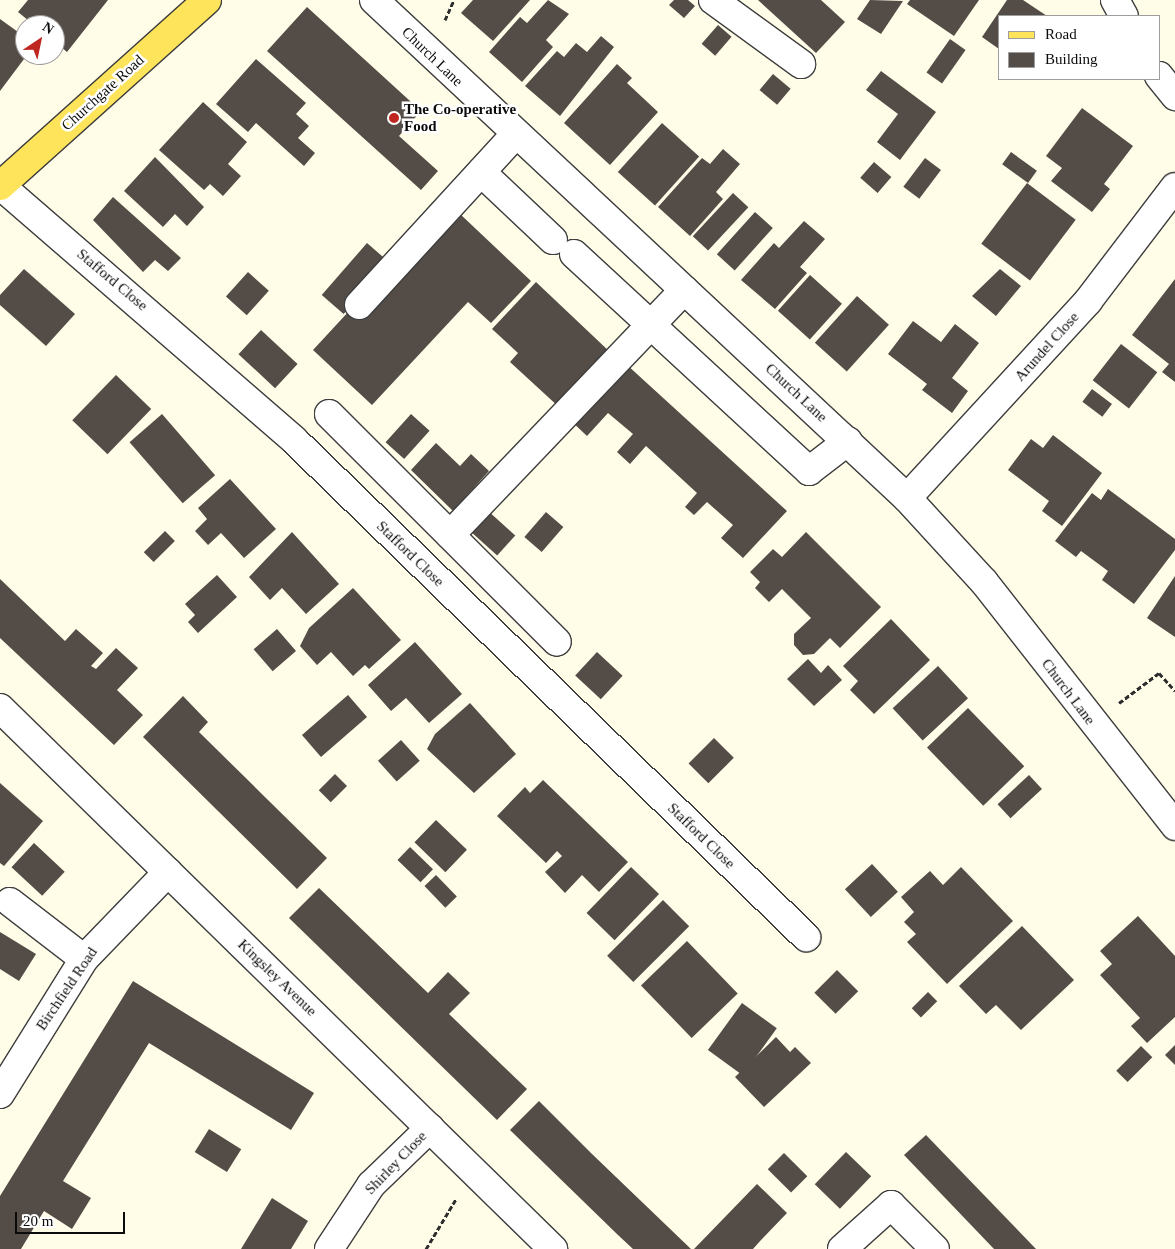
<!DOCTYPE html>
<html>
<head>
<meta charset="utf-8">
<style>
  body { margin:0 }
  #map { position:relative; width:1175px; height:1249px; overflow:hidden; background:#fffde8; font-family:"Times New Roman",serif }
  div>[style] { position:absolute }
  .building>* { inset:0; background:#544d47; transform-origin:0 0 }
  .path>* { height:3px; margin-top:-1.5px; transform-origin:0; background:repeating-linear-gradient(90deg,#2d2d2d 0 5px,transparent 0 7.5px) }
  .roads { filter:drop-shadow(1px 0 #3e3e3e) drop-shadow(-1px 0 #3e3e3e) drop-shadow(0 1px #3e3e3e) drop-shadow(0 -1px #3e3e3e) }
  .minor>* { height:28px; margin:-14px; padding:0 14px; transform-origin:14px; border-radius:14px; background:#fff }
  .major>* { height:28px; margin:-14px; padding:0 14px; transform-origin:14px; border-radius:14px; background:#fde45a }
  .dots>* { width:14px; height:14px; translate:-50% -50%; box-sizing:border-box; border:2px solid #fff; border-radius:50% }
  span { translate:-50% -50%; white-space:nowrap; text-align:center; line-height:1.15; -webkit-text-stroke:5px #fff; paint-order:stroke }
  .street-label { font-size:15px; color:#0b0b0b }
  .poi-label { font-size:15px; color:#0b0b0b; font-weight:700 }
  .left { translate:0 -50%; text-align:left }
  .legend { position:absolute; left:998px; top:15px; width:162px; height:65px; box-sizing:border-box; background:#fff; border:1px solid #9d9d9d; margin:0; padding:6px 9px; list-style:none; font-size:15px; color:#0b0b0b }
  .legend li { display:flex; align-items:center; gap:10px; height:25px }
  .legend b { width:25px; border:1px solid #9d9d9d }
  .north { position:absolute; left:15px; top:15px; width:50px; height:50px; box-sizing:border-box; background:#fff; border:1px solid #9d9d9d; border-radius:50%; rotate:34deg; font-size:14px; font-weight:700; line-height:20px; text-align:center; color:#0b0b0b }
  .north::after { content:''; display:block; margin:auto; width:18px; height:22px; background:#be261f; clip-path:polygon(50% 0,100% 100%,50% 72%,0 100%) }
  .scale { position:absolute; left:15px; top:1212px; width:110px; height:22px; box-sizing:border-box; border:2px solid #0b0b0b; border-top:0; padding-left:6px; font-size:15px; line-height:18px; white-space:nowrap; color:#0b0b0b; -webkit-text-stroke:4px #fff; paint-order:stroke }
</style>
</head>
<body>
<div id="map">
  <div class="building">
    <div style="clip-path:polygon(28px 0,108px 0,67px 52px,55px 42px,55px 25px,34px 25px,18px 12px)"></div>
    <div style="clip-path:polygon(473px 0,530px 0,493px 41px,461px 13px)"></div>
    <div style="clip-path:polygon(548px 0,569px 14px,546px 40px,553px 47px,522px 82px,489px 52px,520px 17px,527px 23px)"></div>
    <div style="clip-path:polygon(674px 0,688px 0,695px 6px,684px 18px,669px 5px)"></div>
    <div style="clip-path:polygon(758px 0,821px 0,845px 22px,816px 53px)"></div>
    <div style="clip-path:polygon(870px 0,903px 1px,881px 34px,857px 19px)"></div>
    <div style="clip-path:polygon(910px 0,979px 0,954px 36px,907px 4px)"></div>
    <div style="clip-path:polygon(1007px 0,1023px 0,1047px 16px,999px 16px,999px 49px,982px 37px)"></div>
    <div style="clip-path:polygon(307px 7px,421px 111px,399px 136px,438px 171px,421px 190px,267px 51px)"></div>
    <div style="clip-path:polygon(0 19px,25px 37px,27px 55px,0 91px)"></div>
    <div style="left:718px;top:25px;width:18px;height:25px;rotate:41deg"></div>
    <div style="clip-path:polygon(601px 36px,614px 47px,560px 116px,525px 86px,557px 51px,564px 57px,576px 43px,587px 52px)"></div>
    <div style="left:950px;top:39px;width:19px;height:41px;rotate:35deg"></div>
    <div style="clip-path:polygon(256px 59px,306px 103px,296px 114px,309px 126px,298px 138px,315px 153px,304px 166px,256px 123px,248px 132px,216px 104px)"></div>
    <div style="clip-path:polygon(617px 64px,632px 78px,627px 83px,658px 112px,610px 165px,564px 123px)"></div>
    <div style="clip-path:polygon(881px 71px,936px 112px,900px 160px,877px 142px,898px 114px,866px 90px)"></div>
    <div style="left:773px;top:74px;width:23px;height:21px;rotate:40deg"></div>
    <div style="clip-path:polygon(203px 102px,247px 142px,228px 164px,241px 176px,223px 196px,210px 184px,204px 190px,159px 150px)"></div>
    <div style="clip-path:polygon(1082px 108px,1133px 146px,1104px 184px,1110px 189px,1092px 212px,1051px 181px,1062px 168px,1046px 156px)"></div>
    <div style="left:662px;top:123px;width:50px;height:66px;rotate:42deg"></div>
    <div style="clip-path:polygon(723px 149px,740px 164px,716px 192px,723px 199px,690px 236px,658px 207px,702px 158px,710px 164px)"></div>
    <div style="left:1011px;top:152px;width:32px;height:15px;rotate:36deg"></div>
    <div style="clip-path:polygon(155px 157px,204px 207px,187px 226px,175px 214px,163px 227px,124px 191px)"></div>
    <div style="left:925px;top:158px;width:20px;height:36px;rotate:37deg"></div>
    <div style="left:874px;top:162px;width:23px;height:21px;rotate:41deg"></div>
    <div style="left:1027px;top:183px;width:61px;height:76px;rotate:37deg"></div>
    <div style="left:733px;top:193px;width:21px;height:59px;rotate:43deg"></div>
    <div style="clip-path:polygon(113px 197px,181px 258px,168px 271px,155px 260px,143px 272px,93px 220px)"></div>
    <div style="left:755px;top:212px;width:24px;height:57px;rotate:42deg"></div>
    <div style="clip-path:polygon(459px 213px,531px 281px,491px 323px,468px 302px,372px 405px,313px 350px,350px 310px,360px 318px)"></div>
    <div style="clip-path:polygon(804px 221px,825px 239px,800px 267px,807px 273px,775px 309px,741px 280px,774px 243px,779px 248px)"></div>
    <div style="left:367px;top:243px;width:29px;height:69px;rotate:41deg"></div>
    <div style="clip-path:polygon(24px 269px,75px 314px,46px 346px,0 305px,0 295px)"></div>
    <div style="clip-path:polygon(1000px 269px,1021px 286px,996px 316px,972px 296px)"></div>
    <div style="left:248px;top:272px;width:28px;height:33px;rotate:42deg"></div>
    <div style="left:810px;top:275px;width:43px;height:48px;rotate:42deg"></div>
    <div style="clip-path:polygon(1175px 279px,1175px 382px,1162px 372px,1169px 364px,1132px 335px)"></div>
    <div style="clip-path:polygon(536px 282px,611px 353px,560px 408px,510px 362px,518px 353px,492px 329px)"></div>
    <div style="left:857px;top:296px;width:43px;height:63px;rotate:42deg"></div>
    <div style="clip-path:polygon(913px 321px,941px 342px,955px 324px,979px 343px,952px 378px,968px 391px,952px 413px,922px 390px,927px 384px,888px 354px)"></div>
    <div style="left:261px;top:330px;width:50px;height:33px;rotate:43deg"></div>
    <div style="left:1121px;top:344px;width:46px;height:46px;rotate:38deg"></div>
    <div style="clip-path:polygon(626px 364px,787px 511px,743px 558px,721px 538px,733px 525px,707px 502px,694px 515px,685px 507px,697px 493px,646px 446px,630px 464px,617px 452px,633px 434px,608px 413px,587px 436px,569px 419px)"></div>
    <div style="left:116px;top:375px;width:49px;height:63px;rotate:44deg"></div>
    <div style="left:1092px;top:389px;width:25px;height:16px;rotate:37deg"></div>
    <div style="left:162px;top:414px;width:81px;height:43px;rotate:49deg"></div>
    <div style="left:411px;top:414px;width:25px;height:38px;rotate:42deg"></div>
    <div style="clip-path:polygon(1053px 435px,1102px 473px,1062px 526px,1042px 511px,1049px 501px,1008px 470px,1031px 439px,1043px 448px)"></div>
    <div style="clip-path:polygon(436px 443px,460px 466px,471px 454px,489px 471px,453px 511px,411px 470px)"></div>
    <div style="clip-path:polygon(230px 479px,276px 529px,244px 558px,221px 533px,208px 545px,195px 531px,207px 519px,198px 508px)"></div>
    <div style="clip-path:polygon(1108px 489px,1175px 539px,1175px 550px,1134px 604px,1102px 580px,1108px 571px,1081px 551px,1076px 557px,1055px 541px,1092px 493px,1101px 500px)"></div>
    <div style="left:487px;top:510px;width:38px;height:27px;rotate:42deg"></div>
    <div style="left:546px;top:512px;width:23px;height:33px;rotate:41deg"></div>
    <div style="left:165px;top:531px;width:14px;height:30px;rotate:45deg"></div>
    <div style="clip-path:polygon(292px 532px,339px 584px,306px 614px,282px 588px,270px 600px,249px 577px)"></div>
    <div style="clip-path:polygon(806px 532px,881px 607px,840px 648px,830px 638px,814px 654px,803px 655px,794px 645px,794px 634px,811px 618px,782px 589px,769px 602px,755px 588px,760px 582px,750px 572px,773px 549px,782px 557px)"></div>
    <div style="clip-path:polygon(217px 575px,237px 597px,198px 633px,188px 622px,195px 615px,185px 604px)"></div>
    <div style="clip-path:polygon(1175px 576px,1175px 637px,1147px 618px)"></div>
    <div style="clip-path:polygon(0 579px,65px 641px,76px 629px,103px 653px,91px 666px,96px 669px,116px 648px,138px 668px,117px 690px,143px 715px,114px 745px,0 638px)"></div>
    <div style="clip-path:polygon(353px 588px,401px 640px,369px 669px,365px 665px,353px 676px,331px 652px,317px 665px,300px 646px,309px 628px)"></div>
    <div style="clip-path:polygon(891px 619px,930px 660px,874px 714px,850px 690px,858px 681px,843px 666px)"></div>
    <div style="left:277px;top:629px;width:29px;height:31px;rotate:49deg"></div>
    <div style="clip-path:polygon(415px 642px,462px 694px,429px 723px,406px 698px,391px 711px,368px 685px)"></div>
    <div style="left:597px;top:652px;width:35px;height:32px;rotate:43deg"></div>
    <div style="clip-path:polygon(808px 659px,821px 673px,828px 665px,842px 680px,814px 706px,787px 679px)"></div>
    <div style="left:938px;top:666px;width:44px;height:62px;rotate:47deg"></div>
    <div style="left:348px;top:695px;width:29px;height:61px;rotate:49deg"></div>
    <div style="clip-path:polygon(183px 696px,208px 722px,199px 732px,327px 858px,297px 889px,143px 737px)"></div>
    <div style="clip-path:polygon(470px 703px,516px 754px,474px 793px,427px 749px,435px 734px)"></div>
    <div style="left:968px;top:708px;width:81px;height:57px;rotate:46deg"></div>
    <div style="left:714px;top:738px;width:28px;height:36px;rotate:45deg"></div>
    <div style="left:401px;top:740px;width:28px;height:31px;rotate:48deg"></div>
    <div style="left:335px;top:774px;width:17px;height:23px;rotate:45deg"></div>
    <div style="left:1029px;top:775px;width:19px;height:43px;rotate:47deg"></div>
    <div style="clip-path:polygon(543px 780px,628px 862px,599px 892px,582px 875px,565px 893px,545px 872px,562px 856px,557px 851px,546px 863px,497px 816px,525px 787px,530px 793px)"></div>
    <div style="clip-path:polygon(0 783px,43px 821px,4px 866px,0 863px)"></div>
    <div style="left:436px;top:820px;width:43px;height:31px;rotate:44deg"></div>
    <div style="left:34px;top:843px;width:42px;height:33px;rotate:43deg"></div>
    <div style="left:410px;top:847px;width:32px;height:18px;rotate:44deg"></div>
    <div style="left:872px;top:864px;width:38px;height:37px;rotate:47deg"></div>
    <div style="left:631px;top:867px;width:39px;height:64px;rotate:44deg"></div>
    <div style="clip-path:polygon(961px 867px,1013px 921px,947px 984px,907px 942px,916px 934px,904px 922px,914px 912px,901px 897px,930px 871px,943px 885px)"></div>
    <div style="left:436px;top:875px;width:30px;height:16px;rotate:46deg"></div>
    <div style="clip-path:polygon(319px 888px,428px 993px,448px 972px,470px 993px,449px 1014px,527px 1089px,497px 1120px,289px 918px)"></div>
    <div style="left:663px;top:900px;width:37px;height:79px;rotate:45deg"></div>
    <div style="clip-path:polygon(1138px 916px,1175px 956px,1175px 1017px,1147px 1043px,1131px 1026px,1140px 1018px,1100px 975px,1112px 964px,1100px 951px)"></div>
    <div style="clip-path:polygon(1022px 926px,1074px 980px,1021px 1030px,996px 1005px,986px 1014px,959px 986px)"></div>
    <div style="clip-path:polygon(0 932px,36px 954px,19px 981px,0 969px)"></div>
    <div style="left:687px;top:941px;width:73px;height:64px;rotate:46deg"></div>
    <div style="left:837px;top:970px;width:30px;height:32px;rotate:45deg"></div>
    <div style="clip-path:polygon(133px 981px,314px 1093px,291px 1130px,149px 1043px,63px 1181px,91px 1198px,72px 1229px,44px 1211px,21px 1249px,0 1249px,0 1196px)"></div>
    <div style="left:928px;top:992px;width:13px;height:23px;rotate:45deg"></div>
    <div style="left:742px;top:1003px;width:43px;height:58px;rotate:36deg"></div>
    <div style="clip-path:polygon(776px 1037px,790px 1052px,795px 1047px,811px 1063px,764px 1107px,735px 1077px)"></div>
    <div style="clip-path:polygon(1175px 1045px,1175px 1065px,1165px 1055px)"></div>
    <div style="left:1141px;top:1046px;width:16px;height:35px;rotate:45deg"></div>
    <div style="clip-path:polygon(539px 1101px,592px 1154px,691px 1249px,633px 1249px,618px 1235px,510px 1130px)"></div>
    <div style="left:209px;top:1129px;width:38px;height:27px;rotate:32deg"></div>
    <div style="clip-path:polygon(926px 1135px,1036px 1249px,994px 1249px,904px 1155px)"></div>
    <div style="left:846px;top:1152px;width:35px;height:45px;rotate:44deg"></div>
    <div style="left:784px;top:1153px;width:33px;height:23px;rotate:45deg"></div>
    <div style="clip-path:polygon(757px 1184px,787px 1213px,761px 1240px,753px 1249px,694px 1249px)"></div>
    <div style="clip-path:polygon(272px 1198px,308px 1221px,291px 1249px,241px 1249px)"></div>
  </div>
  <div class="path">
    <div style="left:445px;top:20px;width:22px;rotate:-66deg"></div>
    <div style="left:1119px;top:703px;width:50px;rotate:-36.9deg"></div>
    <div style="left:1159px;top:673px;width:24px;rotate:48deg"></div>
    <div style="left:426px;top:1249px;width:58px;rotate:-59deg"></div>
  </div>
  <div class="roads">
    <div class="minor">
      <div style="left:374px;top:0;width:729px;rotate:43.06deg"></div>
      <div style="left:907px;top:498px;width:114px;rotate:47.5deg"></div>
      <div style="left:984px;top:582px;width:310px;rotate:51.9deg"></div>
      <div style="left:713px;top:0;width:109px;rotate:36deg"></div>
      <div style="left:1115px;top:0;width:18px;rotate:61deg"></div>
      <div style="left:1159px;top:76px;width:26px;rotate:51deg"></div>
      <div style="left:481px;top:172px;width:99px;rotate:43.4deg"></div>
      <div style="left:1px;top:186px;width:388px;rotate:40.9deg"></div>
      <div style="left:294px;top:440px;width:714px;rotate:44.15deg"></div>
      <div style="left:574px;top:254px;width:320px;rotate:42.7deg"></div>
      <div style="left:809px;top:471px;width:49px;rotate:-37.6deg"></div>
      <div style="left:359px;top:305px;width:231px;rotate:-47.5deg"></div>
      <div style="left:329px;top:414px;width:322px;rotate:45deg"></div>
      <div style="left:907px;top:498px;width:268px;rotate:-47.4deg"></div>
      <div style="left:1088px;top:301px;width:143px;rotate:-52.7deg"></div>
      <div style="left:450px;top:535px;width:339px;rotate:-46.3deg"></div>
      <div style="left:0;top:708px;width:774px;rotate:44.37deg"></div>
      <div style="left:10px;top:902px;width:93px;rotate:37.6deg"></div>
      <div style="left:0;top:1094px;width:159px;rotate:-58.1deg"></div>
      <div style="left:84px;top:959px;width:121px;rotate:-46deg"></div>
      <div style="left:329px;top:1249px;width:77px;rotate:-56.7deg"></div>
      <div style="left:371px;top:1185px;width:82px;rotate:-44deg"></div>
      <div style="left:842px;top:1249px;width:66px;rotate:-41.9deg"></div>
      <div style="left:891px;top:1205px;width:62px;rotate:45deg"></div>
    </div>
    <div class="major">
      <div style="left:0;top:186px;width:278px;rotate:-41.9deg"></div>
    </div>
  </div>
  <div class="dots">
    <div style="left:394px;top:118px;background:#be261f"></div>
  </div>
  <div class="street-label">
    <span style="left:432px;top:57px;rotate:44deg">Church Lane</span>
    <span style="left:103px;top:93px;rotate:-42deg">Churchgate Road</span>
    <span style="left:112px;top:280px;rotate:40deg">Stafford Close</span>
    <span style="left:1047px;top:347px;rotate:-48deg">Arundel Close</span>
    <span style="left:796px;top:393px;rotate:43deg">Church Lane</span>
    <span style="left:410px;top:554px;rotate:44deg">Stafford Close</span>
    <span style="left:1068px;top:692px;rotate:53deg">Church Lane</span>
    <span style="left:701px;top:836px;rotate:44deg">Stafford Close</span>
    <span style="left:277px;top:978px;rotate:44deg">Kingsley Avenue</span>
    <span style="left:67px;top:989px;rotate:-56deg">Birchfield Road</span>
    <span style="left:396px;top:1163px;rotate:-46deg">Shirley Close</span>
  </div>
  <div class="poi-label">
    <span class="left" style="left:404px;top:118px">The Co-operative<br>Food</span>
  </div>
  <ul class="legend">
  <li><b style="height:6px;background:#fde45a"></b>Road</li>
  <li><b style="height:14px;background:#544d47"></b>Building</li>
  </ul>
  <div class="north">N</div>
  <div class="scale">20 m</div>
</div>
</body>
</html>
